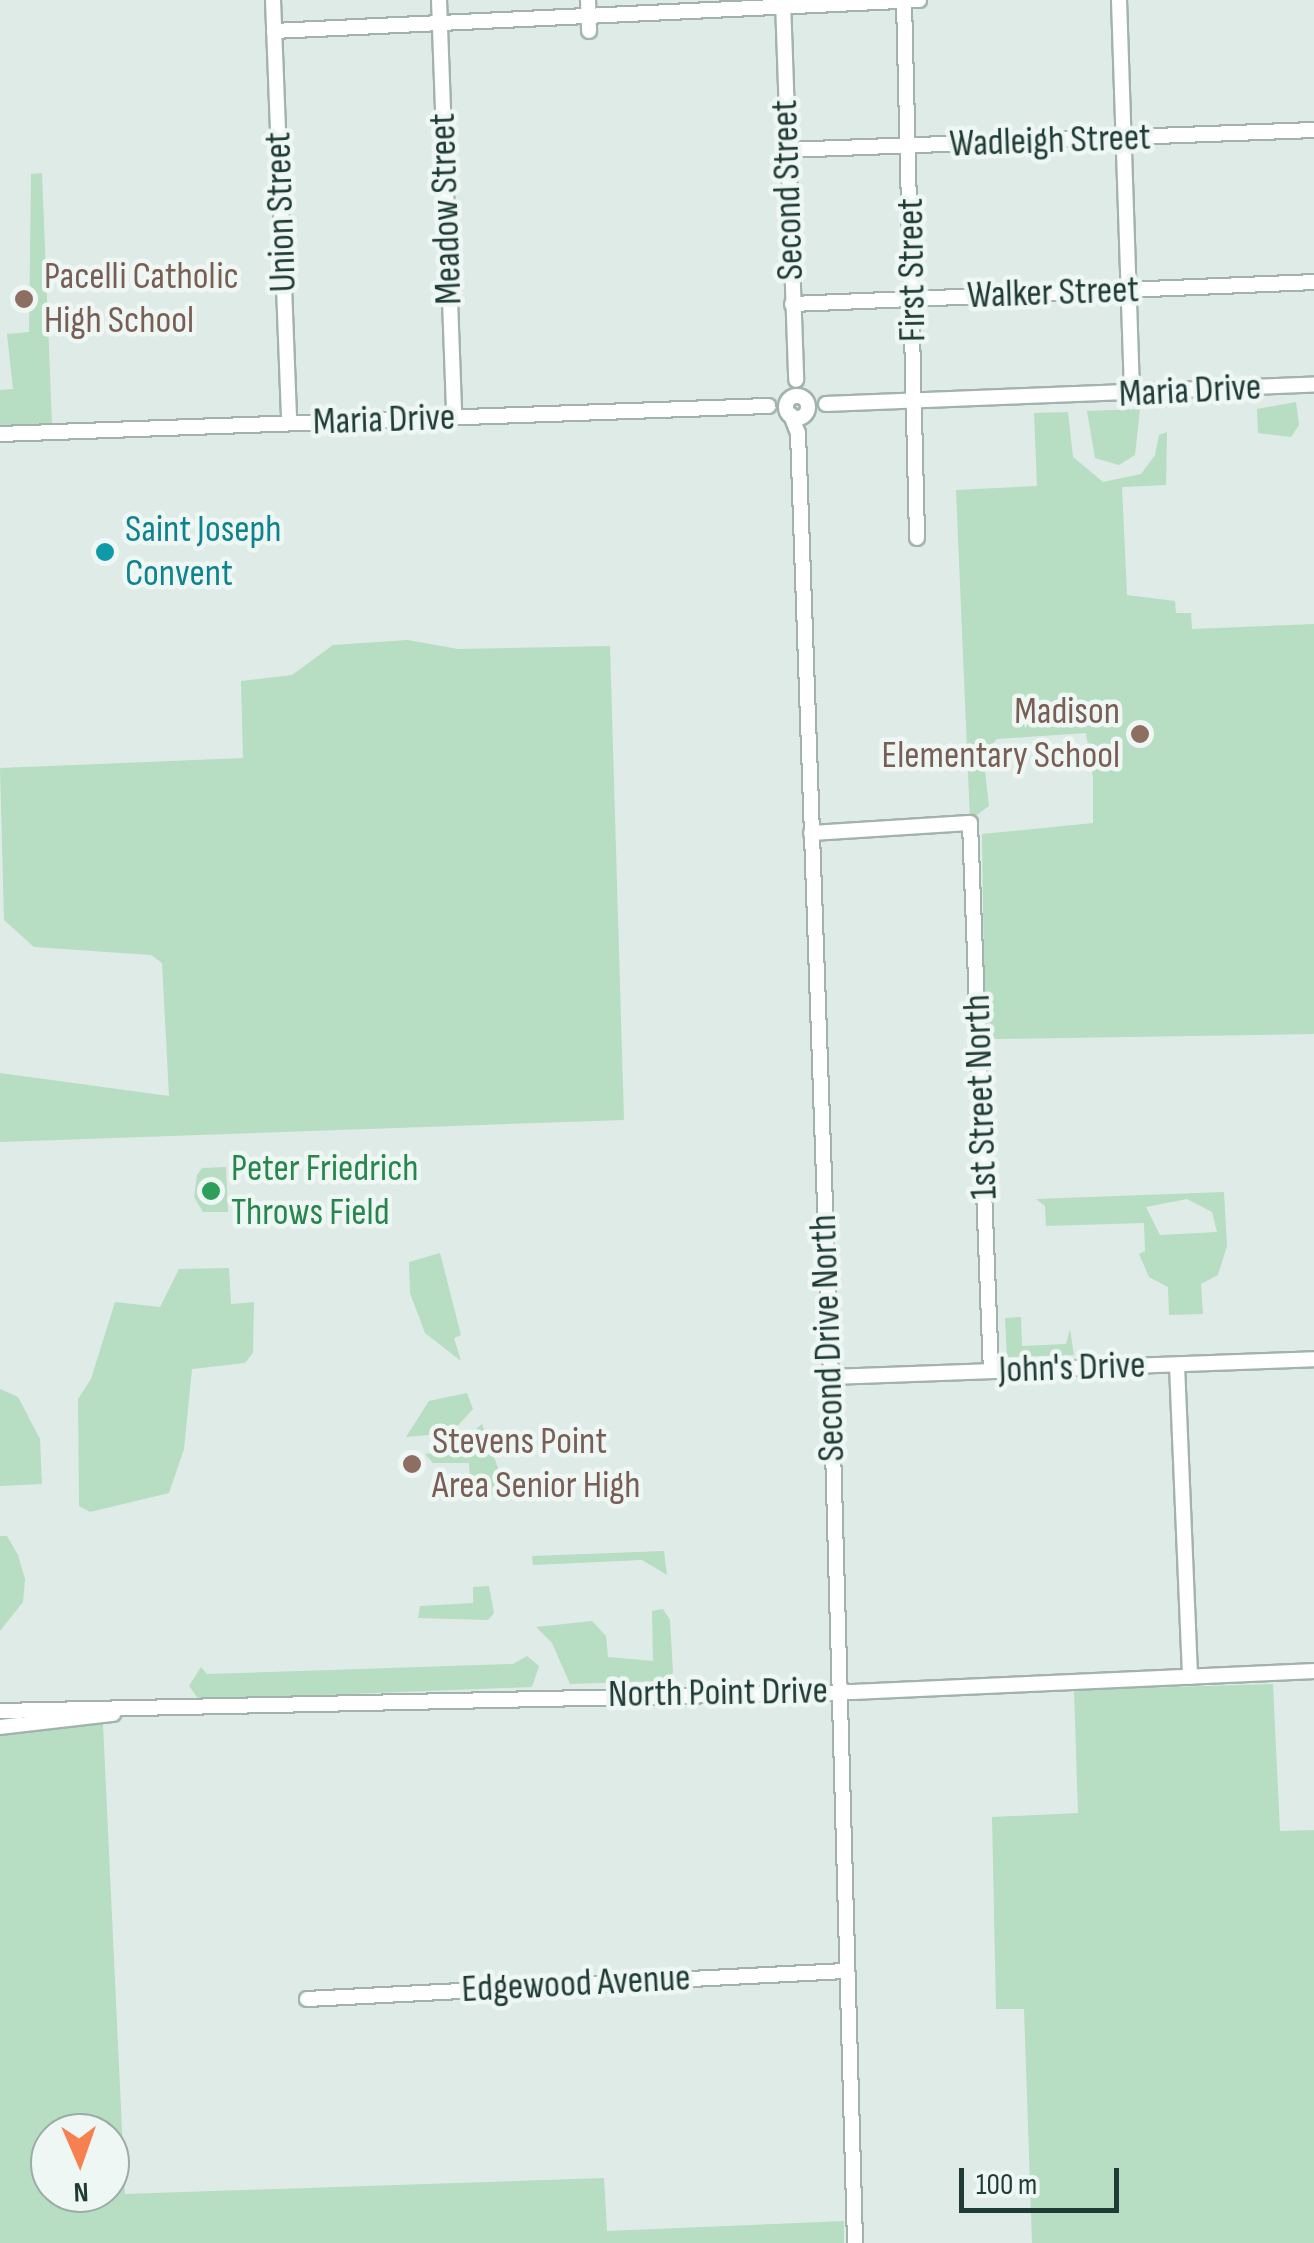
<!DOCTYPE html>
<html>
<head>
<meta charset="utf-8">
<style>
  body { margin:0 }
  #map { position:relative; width:1314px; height:2243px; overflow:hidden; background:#dfebe6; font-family:"Sofia Sans Condensed",sans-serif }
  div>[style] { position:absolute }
  .green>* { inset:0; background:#b7ddc2 }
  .roads { filter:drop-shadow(2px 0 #a2b3ad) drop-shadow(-2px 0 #a2b3ad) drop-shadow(0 2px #a2b3ad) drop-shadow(0 -2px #a2b3ad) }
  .minor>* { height:14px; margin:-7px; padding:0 7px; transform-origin:7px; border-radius:7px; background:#fff }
  .minor>.ring { margin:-7px; padding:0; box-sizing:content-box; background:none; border:14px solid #fff; border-radius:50% }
  .dots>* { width:28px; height:28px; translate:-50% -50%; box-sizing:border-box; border:5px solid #eff7f4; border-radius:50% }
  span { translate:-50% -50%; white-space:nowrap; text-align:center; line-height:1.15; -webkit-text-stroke:9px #eff7f4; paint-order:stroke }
  .street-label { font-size:38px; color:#1f3b35 }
  .education-label { font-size:38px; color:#785e54 }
  .left { translate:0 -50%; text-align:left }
  .right { translate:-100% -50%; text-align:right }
  .culture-label { font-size:38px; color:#0d838f }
  .leisure-label { font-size:38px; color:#27864d }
  .north { position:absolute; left:30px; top:2113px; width:100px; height:100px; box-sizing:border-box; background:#eff7f4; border:2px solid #9caca8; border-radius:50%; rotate:178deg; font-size:28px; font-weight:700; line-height:40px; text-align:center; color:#1f3b35 }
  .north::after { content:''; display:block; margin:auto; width:35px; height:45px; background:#f78051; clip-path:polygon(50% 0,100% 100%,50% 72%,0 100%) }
  .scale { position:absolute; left:959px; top:2168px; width:160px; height:45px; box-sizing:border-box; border:5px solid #1f3b35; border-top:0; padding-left:12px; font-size:30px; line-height:35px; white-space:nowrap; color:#1f3b35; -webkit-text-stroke:8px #eff7f4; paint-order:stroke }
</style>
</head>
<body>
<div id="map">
  <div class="green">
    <div style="clip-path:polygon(42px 173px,52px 424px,0 426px,0 390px,13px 389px,7px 334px,29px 332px,31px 174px)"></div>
    <div style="clip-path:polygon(1296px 402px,1299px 425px,1291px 437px,1258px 433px,1257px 409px)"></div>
    <div style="clip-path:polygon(1140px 409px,1135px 455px,1119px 465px,1095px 458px,1087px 411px)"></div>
    <div style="clip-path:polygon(1068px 412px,1073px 457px,1103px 482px,1141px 474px,1155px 455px,1159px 435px,1167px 432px,1166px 485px,1122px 487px,1127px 595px,1175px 601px,1176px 613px,1191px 613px,1192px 629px,1314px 624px,1314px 1034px,995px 1039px,985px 1046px,982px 834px,1093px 823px,1093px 778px,1086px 733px,997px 739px,983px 754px,989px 806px,970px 820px,956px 490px,1037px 486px,1034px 413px)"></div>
    <div style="clip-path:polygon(408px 640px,458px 649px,610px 646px,624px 1120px,0 1142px,0 1073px,169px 1096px,162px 963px,151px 955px,34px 947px,4px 920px,0 768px,243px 758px,241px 681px,292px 675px,333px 645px)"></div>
    <div style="clip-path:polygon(226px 1167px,228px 1212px,203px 1212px,194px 1197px,197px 1175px,202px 1168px)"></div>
    <div style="clip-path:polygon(evenodd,1224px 1192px,1227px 1246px,1218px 1275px,1201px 1284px,1203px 1314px,1169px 1315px,1168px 1287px,1149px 1277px,1139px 1254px,1145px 1251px,1144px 1223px,1046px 1226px,1045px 1206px,1036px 1199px,1224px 1192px,1187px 1199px,1212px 1212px,1217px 1232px,1160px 1235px,1146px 1207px,1187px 1199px)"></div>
    <div style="clip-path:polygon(440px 1253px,461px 1335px,454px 1338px,461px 1361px,425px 1333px,410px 1293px,409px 1262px)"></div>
    <div style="clip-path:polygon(229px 1268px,231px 1304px,254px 1302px,253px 1353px,245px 1363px,192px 1369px,184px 1449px,169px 1493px,90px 1512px,79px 1506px,78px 1399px,91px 1379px,115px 1302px,160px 1307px,179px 1269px)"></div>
    <div style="clip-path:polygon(1021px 1317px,1022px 1346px,1066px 1344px,1070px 1329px,1074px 1355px,1007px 1357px,1005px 1318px)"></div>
    <div style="clip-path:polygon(0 1389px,18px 1397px,40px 1439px,42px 1484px,0 1486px)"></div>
    <div style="clip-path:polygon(467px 1393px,473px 1409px,451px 1433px,406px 1437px,429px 1401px)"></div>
    <div style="clip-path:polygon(482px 1424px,502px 1479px,502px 1491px,494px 1495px,484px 1496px,482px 1478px,470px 1478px,469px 1463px,433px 1463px,425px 1454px,452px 1450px)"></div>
    <div style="clip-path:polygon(0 1536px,7px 1536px,18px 1555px,25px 1579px,23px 1602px,0 1631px)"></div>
    <div style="clip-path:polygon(664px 1551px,667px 1575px,642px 1560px,533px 1565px,532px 1556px)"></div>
    <div style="clip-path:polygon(489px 1586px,494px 1613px,488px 1620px,418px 1618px,420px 1606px,473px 1603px,473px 1587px)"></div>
    <div style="clip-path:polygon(663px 1609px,670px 1620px,673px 1673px,663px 1681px,570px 1684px,552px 1643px,536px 1627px,592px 1621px,606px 1636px,608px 1657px,653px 1661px,652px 1611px)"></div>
    <div style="clip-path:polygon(527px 1656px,539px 1666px,532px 1687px,199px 1700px,189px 1686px,201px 1667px,207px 1674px,513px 1664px)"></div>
    <div style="clip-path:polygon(1273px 1684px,1280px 1831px,1314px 1830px,1314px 2243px,1032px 2243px,1024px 2009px,996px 2009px,992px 1817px,1078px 1813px,1074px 1690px)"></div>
    <div style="clip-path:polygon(evenodd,103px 1724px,125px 2194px,604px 2178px,607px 2231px,844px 2221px,844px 2243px,0 2243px,0 1732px,103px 1724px,50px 2133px,110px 2133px,110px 2193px,50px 2193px,50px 2133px)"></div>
  </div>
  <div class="roads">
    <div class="minor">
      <div style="left:273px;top:0;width:423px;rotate:87.8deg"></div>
      <div style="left:439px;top:0;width:417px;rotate:87.9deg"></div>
      <div style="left:588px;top:0;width:31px;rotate:88deg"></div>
      <div style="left:1119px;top:0;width:394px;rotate:88.1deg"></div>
      <div style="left:783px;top:1px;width:379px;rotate:88deg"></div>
      <div style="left:904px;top:1px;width:537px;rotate:88.61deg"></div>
      <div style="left:274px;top:31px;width:646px;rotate:-2.75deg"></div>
      <div style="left:786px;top:150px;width:528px;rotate:-2.17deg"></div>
      <div style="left:792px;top:304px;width:522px;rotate:-2.41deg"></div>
      <div class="ring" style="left:786px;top:396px;width:8px;height:8px"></div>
      <div style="left:826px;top:404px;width:488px;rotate:-2.3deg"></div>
      <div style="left:791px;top:415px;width:19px;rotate:69deg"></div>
      <div style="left:798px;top:433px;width:945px;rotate:88deg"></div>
      <div style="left:831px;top:1377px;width:866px;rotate:88.41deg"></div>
      <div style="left:0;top:434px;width:769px;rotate:-2.09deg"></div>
      <div style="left:811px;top:833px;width:159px;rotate:-3.6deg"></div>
      <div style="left:970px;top:823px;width:548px;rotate:87.81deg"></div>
      <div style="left:1177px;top:1365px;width:312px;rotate:87.6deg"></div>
      <div style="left:831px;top:1377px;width:483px;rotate:-2.1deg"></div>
      <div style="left:0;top:1711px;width:854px;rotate:-1.27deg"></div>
      <div style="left:854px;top:1692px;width:460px;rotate:-2.6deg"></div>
      <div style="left:0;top:1727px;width:114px;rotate:-6.6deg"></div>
      <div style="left:307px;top:1999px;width:539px;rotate:-2.98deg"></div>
    </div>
  </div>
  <div class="dots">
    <div style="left:24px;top:299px;background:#8d6e63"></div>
    <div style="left:105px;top:552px;background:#0f9aa8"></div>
    <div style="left:1140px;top:734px;background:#8d6e63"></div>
    <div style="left:211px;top:1191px;background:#2e9e5b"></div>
    <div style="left:412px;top:1464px;background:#8d6e63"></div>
  </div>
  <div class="street-label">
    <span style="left:1050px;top:141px;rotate:-2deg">Wadleigh Street</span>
    <span style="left:788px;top:190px;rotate:-92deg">Second Street</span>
    <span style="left:446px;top:209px;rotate:-92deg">Meadow Street</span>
    <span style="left:281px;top:212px;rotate:-92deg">Union Street</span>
    <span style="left:912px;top:270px;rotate:-91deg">First Street</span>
    <span style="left:1053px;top:293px;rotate:-2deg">Walker Street</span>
    <span style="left:1190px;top:391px;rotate:-3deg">Maria Drive</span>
    <span style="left:384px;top:420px;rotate:-2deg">Maria Drive</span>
    <span style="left:981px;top:1097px;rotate:-92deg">1st Street North</span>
    <span style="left:828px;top:1338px;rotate:-92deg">Second Drive North</span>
    <span style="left:1072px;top:1368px;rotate:-2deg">John's Drive</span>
    <span style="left:718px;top:1693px;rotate:-1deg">North Point Drive</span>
    <span style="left:576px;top:1984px;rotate:-3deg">Edgewood Avenue</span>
  </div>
  <div class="education-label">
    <span class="left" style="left:44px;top:299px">Pacelli Catholic<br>High School</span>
    <span class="right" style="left:1120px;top:734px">Madison<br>Elementary School</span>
    <span class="left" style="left:432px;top:1464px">Stevens Point<br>Area Senior High</span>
  </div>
  <div class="culture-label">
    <span class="left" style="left:125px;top:552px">Saint Joseph<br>Convent</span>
  </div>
  <div class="leisure-label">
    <span class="left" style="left:231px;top:1191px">Peter Friedrich<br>Throws Field</span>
  </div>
  <div class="north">N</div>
  <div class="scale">100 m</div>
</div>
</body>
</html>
